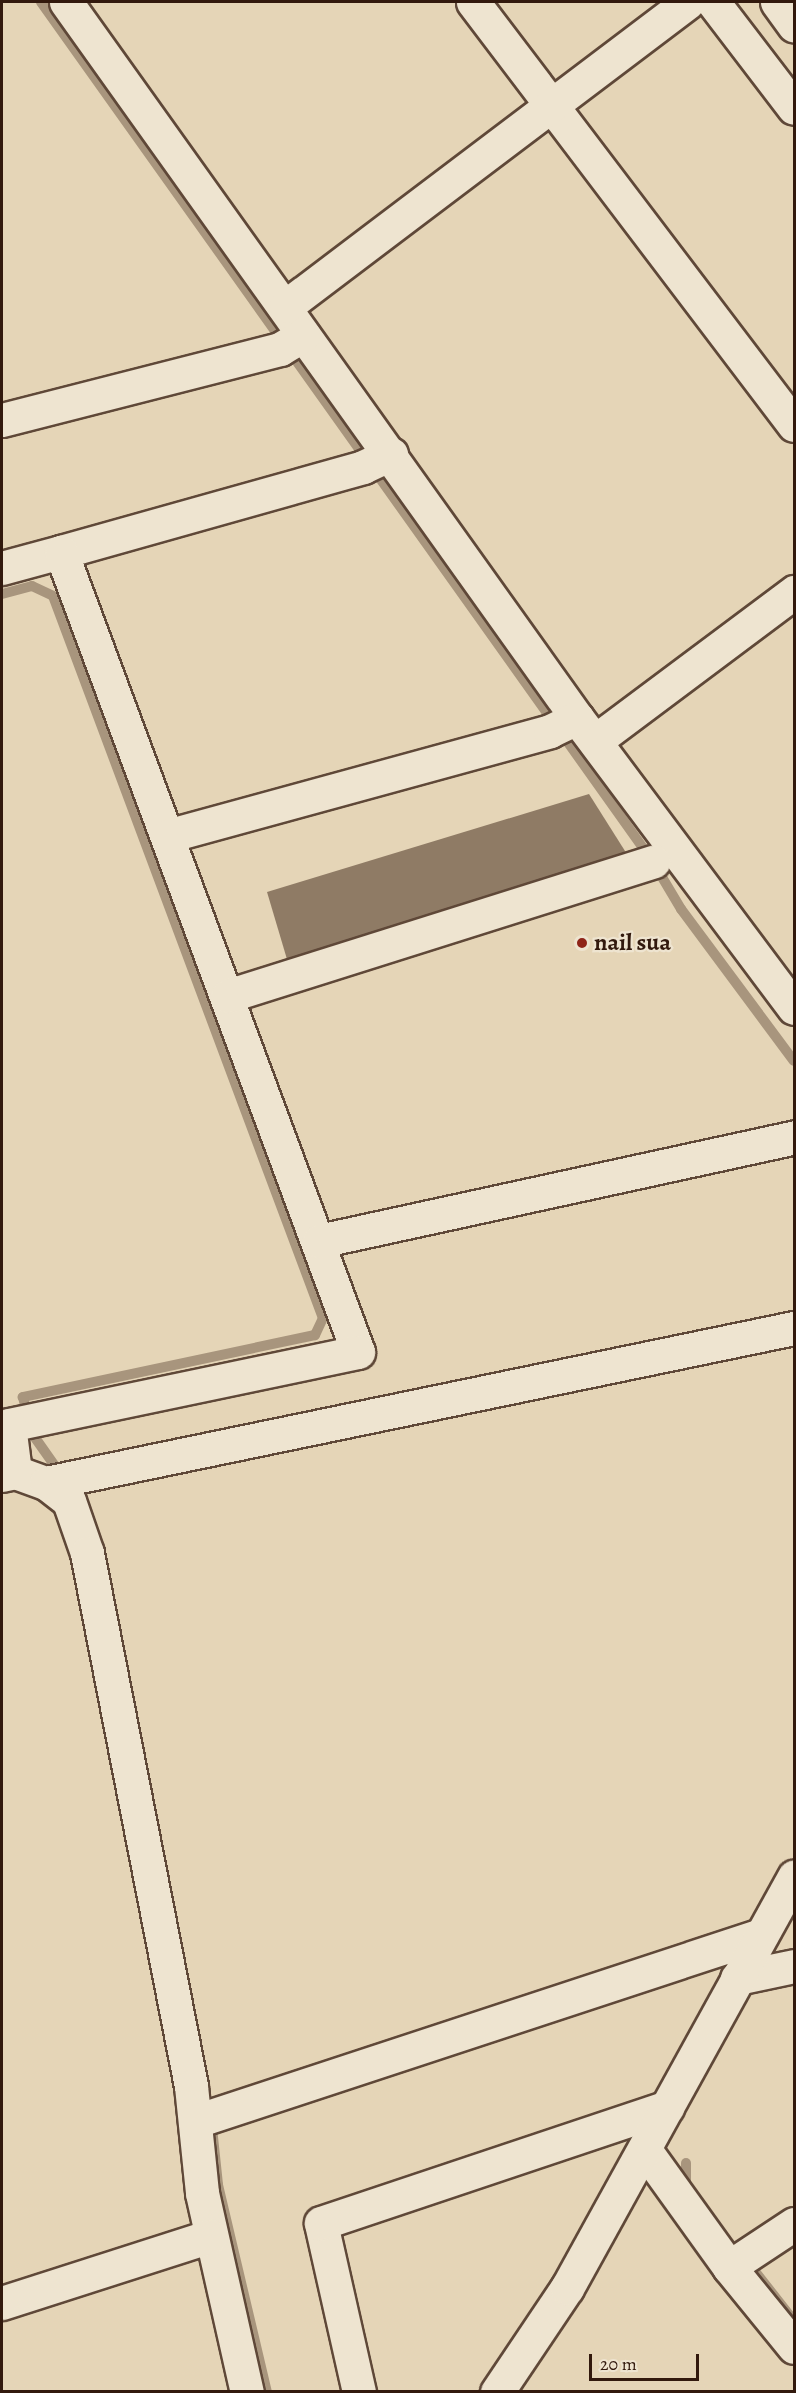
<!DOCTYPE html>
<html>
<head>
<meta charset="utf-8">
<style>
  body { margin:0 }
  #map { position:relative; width:796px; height:2393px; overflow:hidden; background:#e5d5b7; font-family:Alegreya,serif }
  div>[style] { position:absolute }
  .stream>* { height:10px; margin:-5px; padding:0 5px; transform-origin:5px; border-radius:5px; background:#a8957d }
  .building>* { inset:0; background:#8f7b65 }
  .roads { filter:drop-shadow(2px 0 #5f4838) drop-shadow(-2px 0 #5f4838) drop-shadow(0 2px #5f4838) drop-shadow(0 -2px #5f4838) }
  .minor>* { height:33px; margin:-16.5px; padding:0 16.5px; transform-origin:16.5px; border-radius:16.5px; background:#eee4d0 }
  .dots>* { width:16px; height:16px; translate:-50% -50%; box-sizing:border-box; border:3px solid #eee4d0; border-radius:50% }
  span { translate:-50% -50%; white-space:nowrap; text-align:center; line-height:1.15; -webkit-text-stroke:4.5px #eee4d0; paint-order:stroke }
  .poi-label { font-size:24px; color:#32190d; font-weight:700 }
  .left { translate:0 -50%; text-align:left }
  .frame { position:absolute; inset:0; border:3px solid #32190d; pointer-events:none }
  .scale { position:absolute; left:589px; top:2354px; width:110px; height:27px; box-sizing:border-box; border:3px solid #32190d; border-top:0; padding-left:8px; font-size:18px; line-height:21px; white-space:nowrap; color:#32190d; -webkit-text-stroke:4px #eee4d0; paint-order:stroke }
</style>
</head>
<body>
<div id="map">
  <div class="stream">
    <div style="left:41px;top:2px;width:1056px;rotate:54.56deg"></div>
    <div style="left:653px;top:862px;width:55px;rotate:59.2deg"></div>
    <div style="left:681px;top:909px;width:189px;rotate:53.4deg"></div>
    <div style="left:2px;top:594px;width:31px;rotate:-15deg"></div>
    <div style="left:32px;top:586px;width:23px;rotate:25deg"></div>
    <div style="left:53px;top:596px;width:771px;rotate:69.5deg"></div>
    <div style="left:323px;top:1318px;width:19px;rotate:115deg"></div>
    <div style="left:315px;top:1335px;width:299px;rotate:168deg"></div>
    <div style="left:23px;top:1397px;width:36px;rotate:77deg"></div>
    <div style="left:31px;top:1432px;width:54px;rotate:54.8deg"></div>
    <div style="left:211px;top:2118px;width:67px;rotate:84deg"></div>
    <div style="left:218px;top:2185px;width:213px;rotate:76.7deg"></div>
    <div style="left:686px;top:2163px;width:21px;rotate:90deg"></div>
    <div style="left:686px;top:2184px;width:9px;rotate:58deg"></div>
    <div style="left:746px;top:2260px;width:78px;rotate:51.8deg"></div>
  </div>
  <div class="building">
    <div style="clip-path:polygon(589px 794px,625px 851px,619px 867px,289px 966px,267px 892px)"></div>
  </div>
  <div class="roads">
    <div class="minor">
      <div style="left:66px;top:2px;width:880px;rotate:54.49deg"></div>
      <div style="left:577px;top:718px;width:362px;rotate:53.2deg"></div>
      <div style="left:473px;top:2px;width:531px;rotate:52.81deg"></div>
      <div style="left:713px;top:2px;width:133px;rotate:52.6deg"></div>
      <div style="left:777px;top:2px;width:29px;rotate:54deg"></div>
      <div style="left:286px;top:306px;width:504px;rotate:-37.1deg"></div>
      <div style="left:2px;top:420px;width:287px;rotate:-14.3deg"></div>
      <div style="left:280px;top:349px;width:27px;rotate:-31deg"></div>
      <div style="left:61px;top:552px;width:314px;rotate:-15.7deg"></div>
      <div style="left:363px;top:467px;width:31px;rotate:-25deg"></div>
      <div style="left:2px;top:568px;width:61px;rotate:-15.2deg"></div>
      <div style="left:61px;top:552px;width:853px;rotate:69.63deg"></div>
      <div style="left:358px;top:1352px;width:357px;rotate:168.2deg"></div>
      <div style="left:9px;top:1425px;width:47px;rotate:82.7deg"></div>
      <div style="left:595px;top:741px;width:249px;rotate:-36.8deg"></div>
      <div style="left:167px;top:836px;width:397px;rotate:-15.3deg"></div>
      <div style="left:550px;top:731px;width:30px;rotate:-26deg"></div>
      <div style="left:227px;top:996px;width:447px;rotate:-17.5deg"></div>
      <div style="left:319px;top:1241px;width:486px;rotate:-12.3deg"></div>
      <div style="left:2px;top:1475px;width:13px;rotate:-13deg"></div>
      <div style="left:15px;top:1472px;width:33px;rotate:20deg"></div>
      <div style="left:46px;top:1483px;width:29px;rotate:38deg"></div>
      <div style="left:69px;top:1501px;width:55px;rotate:70.9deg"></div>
      <div style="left:87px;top:1553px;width:543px;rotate:78.96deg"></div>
      <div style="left:191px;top:2086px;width:108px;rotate:84.1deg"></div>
      <div style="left:202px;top:2193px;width:204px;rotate:77.3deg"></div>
      <div style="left:46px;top:1483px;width:764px;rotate:-11.71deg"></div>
      <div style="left:737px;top:1978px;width:58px;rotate:-11.9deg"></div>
      <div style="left:196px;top:2121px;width:595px;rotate:-18.22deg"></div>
      <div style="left:645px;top:2150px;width:144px;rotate:54.3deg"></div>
      <div style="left:729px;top:2267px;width:103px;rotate:50.9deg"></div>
      <div style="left:729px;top:2267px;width:78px;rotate:-33.5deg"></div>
      <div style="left:2px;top:2303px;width:219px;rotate:-17.8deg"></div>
      <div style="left:359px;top:2392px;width:173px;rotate:-102.7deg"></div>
      <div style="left:321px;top:2223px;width:365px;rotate:-18.5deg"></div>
      <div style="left:497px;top:2392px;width:125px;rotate:-56.1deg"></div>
      <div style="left:567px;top:2288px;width:470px;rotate:-61.1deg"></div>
    </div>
  </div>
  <div class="dots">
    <div style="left:582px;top:943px;background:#8f2418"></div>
  </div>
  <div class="poi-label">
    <span class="left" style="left:594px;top:943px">nail sua</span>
  </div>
  <div class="frame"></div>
  <div class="scale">20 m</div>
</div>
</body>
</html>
